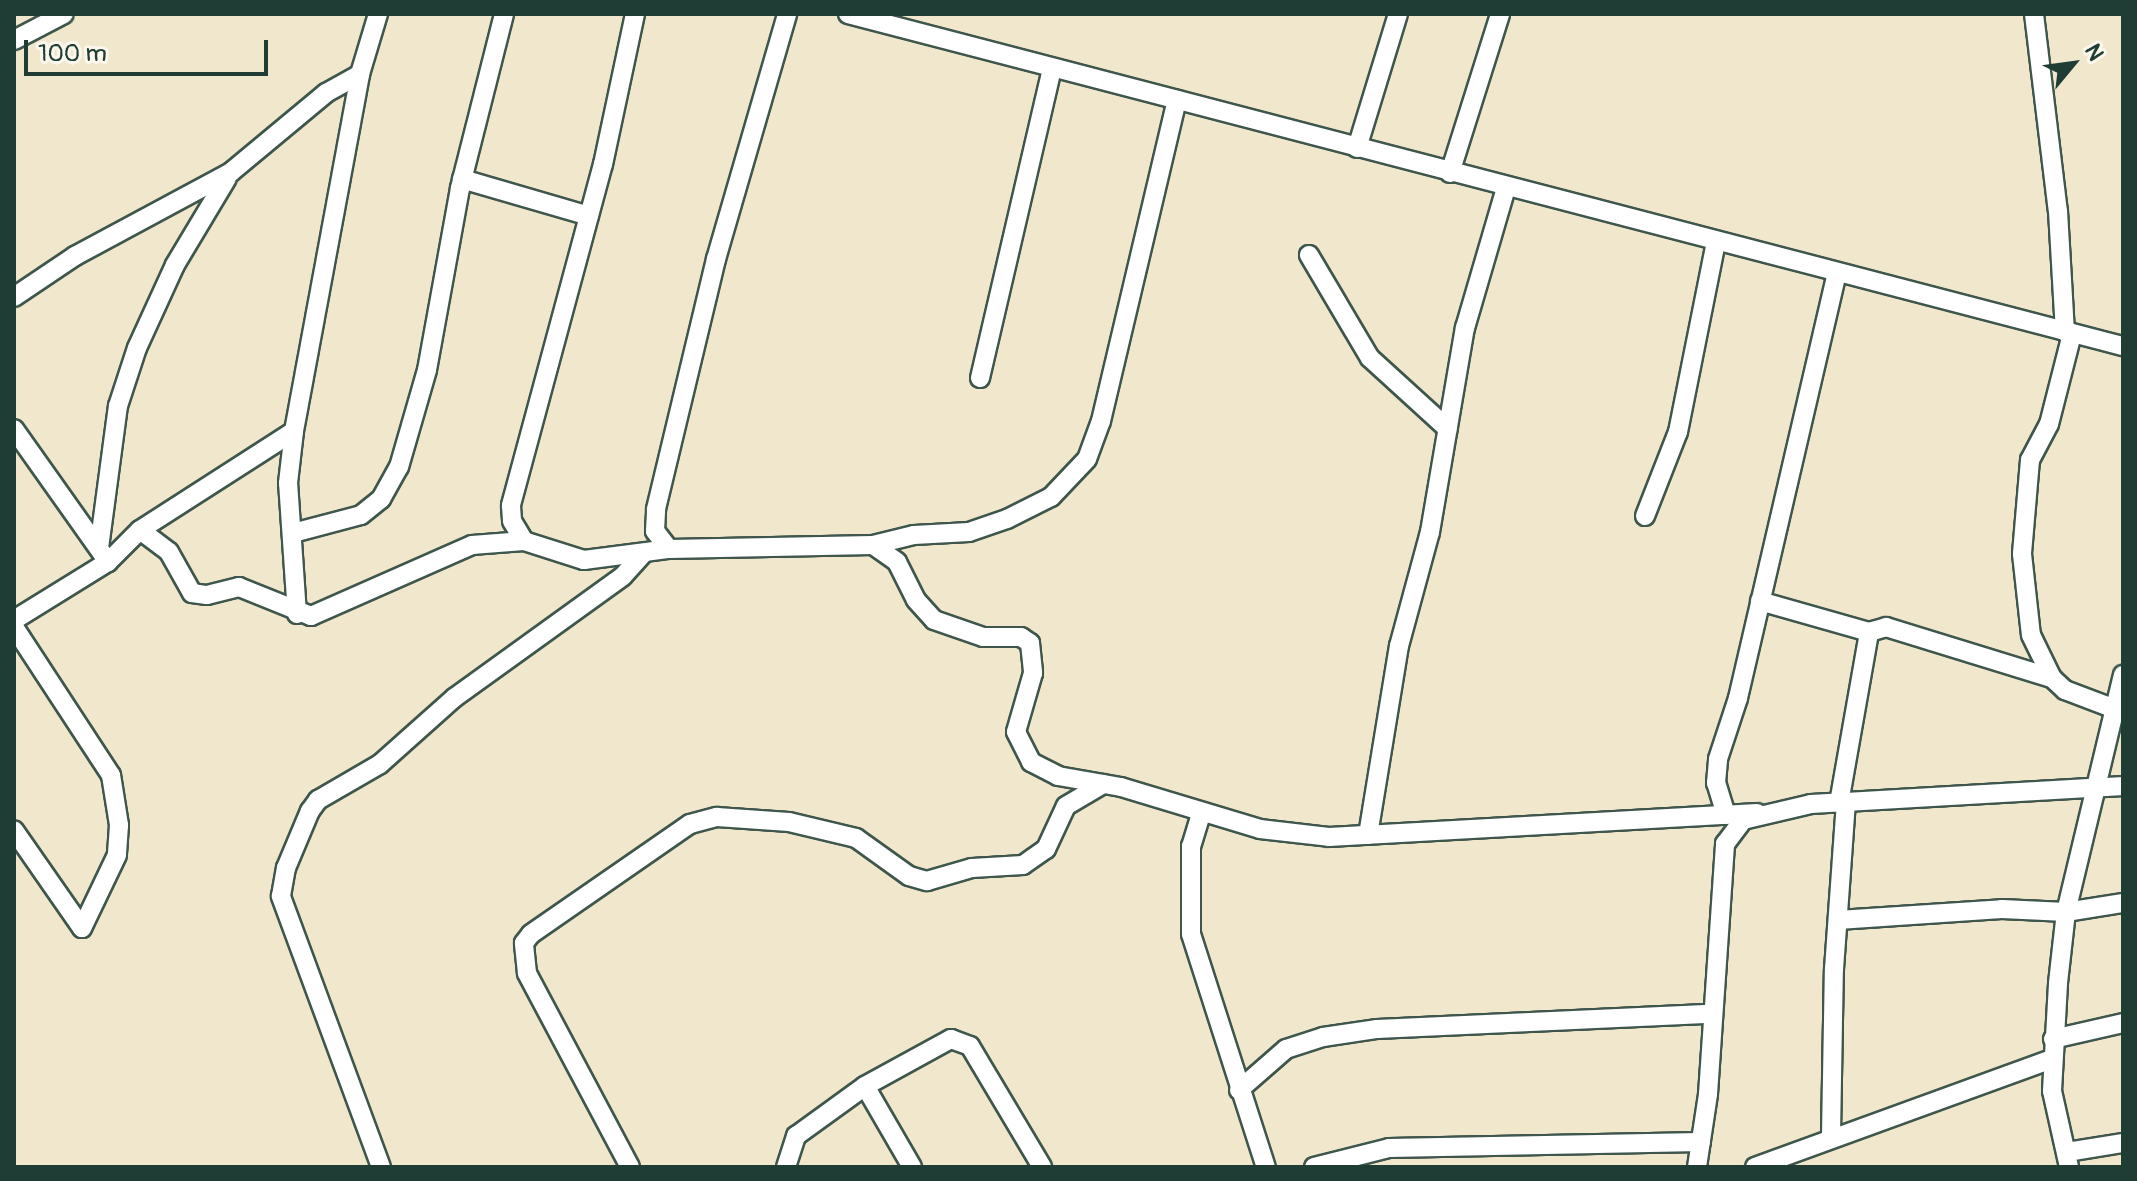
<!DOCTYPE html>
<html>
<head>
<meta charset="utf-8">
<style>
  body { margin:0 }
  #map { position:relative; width:2137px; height:1181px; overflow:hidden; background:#f0e7cc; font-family:Pangolin,sans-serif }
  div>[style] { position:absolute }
  .roads { filter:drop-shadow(2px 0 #3e564b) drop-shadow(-2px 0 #3e564b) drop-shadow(0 2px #3e564b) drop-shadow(0 -2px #3e564b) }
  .minor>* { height:18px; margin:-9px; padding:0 9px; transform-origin:9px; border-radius:9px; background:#fff }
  span { translate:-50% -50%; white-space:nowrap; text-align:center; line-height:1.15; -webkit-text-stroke:7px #fbf7ec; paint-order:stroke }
  .frame { position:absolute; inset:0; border:16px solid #1f3d34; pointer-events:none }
  .north { position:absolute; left:2033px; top:24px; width:80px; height:80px; -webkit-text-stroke:6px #fbf7ec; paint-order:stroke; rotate:61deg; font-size:22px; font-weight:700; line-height:32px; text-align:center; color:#1f3d34 }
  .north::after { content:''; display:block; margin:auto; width:28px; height:36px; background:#1f3d34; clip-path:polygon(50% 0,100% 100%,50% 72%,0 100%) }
  .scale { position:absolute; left:24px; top:40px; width:244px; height:36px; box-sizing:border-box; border:4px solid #1f3d34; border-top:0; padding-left:10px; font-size:24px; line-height:28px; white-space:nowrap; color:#1f3d34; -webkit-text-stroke:6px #fbf7ec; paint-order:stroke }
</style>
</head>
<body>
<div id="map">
  <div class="roads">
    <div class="minor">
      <div style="left:635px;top:14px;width:153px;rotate:102deg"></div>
      <div style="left:603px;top:164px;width:354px;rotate:105.1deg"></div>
      <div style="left:511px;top:506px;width:15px;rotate:86deg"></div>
      <div style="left:512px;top:521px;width:23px;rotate:59deg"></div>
      <div style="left:524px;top:541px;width:63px;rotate:17.6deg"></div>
      <div style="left:584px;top:560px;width:86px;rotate:-7.4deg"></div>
      <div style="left:669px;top:549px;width:204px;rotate:-1.1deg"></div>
      <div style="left:873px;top:545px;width:29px;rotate:35deg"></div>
      <div style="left:897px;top:562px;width:42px;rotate:63.4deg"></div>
      <div style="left:916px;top:600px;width:27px;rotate:48deg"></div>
      <div style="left:934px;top:620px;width:52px;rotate:19.1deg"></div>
      <div style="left:983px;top:637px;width:38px"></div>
      <div style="left:1021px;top:637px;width:11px;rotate:34deg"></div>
      <div style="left:1030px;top:643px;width:30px;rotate:84deg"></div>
      <div style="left:1033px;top:673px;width:61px;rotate:106.1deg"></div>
      <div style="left:1016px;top:732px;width:34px;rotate:63deg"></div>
      <div style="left:1031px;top:762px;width:30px;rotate:27deg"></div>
      <div style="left:1058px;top:776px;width:64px;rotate:9.9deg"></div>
      <div style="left:1121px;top:787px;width:145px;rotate:16.8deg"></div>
      <div style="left:1260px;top:829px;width:69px;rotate:6.6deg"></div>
      <div style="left:1329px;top:837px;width:429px;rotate:-3.2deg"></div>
      <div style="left:848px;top:14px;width:1318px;rotate:14.6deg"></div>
      <div style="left:2034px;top:14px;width:198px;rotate:83.1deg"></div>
      <div style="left:2058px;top:211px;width:121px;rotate:86.7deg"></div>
      <div style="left:14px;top:40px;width:56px;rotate:-27.5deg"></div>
      <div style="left:1357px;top:148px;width:140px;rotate:-73deg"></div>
      <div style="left:1450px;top:173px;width:167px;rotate:-72.5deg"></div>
      <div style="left:462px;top:179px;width:132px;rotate:16.2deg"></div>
      <div style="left:1309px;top:255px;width:120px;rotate:59.4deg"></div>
      <div style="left:1370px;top:358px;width:105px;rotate:42.3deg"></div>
      <div style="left:14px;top:297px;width:73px;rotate:-33.9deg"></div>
      <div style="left:75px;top:256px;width:177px;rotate:-28.3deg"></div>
      <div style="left:231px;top:172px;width:124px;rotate:-39.7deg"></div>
      <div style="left:326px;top:93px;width:39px;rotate:-29deg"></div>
      <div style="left:2072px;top:334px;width:93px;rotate:104.3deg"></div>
      <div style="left:2049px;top:424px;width:41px;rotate:117.8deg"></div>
      <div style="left:2030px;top:460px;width:94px;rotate:94.9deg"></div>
      <div style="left:2022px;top:554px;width:81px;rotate:83.7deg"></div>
      <div style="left:2031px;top:635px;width:48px;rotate:64deg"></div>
      <div style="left:2052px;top:678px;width:18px;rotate:43deg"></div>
      <div style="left:2065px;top:690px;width:53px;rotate:20.8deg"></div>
      <div style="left:980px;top:378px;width:318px;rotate:-76.9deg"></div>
      <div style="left:14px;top:429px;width:163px;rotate:54.7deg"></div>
      <div style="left:108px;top:562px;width:45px;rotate:-45deg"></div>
      <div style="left:140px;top:530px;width:183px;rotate:-32.7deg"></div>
      <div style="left:1645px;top:516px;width:90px;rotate:-68.6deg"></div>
      <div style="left:1678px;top:432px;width:194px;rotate:-78.7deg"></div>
      <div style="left:140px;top:530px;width:36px;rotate:37deg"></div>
      <div style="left:169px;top:552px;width:47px;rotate:60.7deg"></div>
      <div style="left:192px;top:593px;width:15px;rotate:8deg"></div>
      <div style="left:207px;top:595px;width:33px;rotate:-14deg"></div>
      <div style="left:239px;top:587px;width:78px;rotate:21.9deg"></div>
      <div style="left:311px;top:616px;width:176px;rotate:-23.8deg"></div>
      <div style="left:472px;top:545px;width:52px;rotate:-4.4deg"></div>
      <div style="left:293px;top:533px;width:70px;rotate:-14.8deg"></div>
      <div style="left:361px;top:515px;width:26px;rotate:-39deg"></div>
      <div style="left:381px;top:499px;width:37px;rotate:-61deg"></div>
      <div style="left:399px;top:467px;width:101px;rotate:-73.9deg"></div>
      <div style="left:427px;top:370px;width:185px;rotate:-79.7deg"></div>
      <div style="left:460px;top:188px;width:179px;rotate:-75.8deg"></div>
      <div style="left:873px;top:545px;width:42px;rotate:-13.7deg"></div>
      <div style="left:914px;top:535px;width:55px;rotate:-3.1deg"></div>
      <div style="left:969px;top:532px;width:40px;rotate:-18.9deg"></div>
      <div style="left:1007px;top:519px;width:49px;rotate:-26.6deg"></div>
      <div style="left:1051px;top:497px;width:52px;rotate:-46.5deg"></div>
      <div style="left:1087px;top:459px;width:40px;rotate:-69.8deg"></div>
      <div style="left:1101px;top:421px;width:330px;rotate:-76.7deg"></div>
      <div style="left:99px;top:548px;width:143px;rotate:-82.4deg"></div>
      <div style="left:118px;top:406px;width:61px;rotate:-71.9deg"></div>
      <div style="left:137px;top:348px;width:91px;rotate:-65.4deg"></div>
      <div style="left:175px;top:265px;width:101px;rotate:-59.1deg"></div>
      <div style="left:669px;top:549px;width:23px;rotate:-128deg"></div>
      <div style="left:655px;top:531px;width:22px;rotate:-87deg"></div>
      <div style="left:656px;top:509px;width:257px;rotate:-76.5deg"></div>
      <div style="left:716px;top:259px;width:255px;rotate:-73.8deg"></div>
      <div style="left:1760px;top:601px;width:113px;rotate:15.9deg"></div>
      <div style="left:297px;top:614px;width:131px;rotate:-93.9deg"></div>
      <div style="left:288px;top:483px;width:52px;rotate:-83.4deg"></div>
      <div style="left:294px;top:431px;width:363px;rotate:-79.5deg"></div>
      <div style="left:360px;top:74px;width:63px;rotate:-73.3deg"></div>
      <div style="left:14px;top:620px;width:110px;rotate:-31.7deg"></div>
      <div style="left:14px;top:627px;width:177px;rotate:56.8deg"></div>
      <div style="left:111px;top:775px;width:51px;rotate:80.9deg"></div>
      <div style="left:119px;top:825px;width:30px;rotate:94deg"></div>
      <div style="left:117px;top:855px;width:81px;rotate:115.6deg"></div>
      <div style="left:82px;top:928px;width:119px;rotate:-124.8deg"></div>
      <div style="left:1839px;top:803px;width:174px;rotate:-80deg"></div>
      <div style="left:1869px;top:632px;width:18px;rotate:-16deg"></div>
      <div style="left:1886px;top:627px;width:174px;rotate:17.1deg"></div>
      <div style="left:1201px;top:814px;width:34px;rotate:107deg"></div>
      <div style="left:1191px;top:846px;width:88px;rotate:90deg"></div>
      <div style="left:1191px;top:934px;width:245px;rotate:72.2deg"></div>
      <div style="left:1726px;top:815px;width:34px;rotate:-107deg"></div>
      <div style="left:1716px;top:783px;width:24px;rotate:-85deg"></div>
      <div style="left:1718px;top:759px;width:64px;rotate:-71.8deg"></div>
      <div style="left:1738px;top:698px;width:436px;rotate:-76.9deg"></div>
      <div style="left:1368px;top:835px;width:192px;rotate:-80.7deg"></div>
      <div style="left:1399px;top:646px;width:118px;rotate:-74.8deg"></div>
      <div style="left:1430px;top:532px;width:207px;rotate:-80.3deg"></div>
      <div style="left:1465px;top:328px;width:146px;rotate:-73.7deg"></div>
      <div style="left:1838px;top:920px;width:164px;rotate:-3.8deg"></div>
      <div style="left:2002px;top:909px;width:64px;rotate:2.7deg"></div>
      <div style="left:2066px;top:912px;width:58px;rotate:-9deg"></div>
      <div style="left:2053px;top:1039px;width:72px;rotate:-12.9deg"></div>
      <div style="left:865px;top:1086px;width:94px;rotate:59.9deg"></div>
      <div style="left:1239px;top:1090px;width:62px;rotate:-41.1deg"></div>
      <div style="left:1286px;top:1049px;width:39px;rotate:-18deg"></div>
      <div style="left:1323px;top:1037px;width:55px;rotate:-8.4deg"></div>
      <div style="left:1377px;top:1029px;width:334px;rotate:-2.6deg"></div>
      <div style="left:1831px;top:1135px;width:166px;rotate:-89deg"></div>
      <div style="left:1834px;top:969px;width:166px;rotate:-85.9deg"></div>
      <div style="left:2067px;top:1152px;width:57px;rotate:-9.1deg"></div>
      <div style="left:381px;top:1167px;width:289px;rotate:-110.3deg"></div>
      <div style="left:281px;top:896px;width:28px;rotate:-80deg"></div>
      <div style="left:286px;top:868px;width:62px;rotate:-67.2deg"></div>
      <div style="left:310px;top:811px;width:14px;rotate:-54deg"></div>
      <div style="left:318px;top:800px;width:72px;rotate:-30.1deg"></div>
      <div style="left:380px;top:764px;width:99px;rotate:-41.7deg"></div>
      <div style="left:454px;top:698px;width:208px;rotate:-35.8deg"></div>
      <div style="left:623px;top:576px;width:30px;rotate:-48deg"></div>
      <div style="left:630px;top:1167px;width:220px;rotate:-118deg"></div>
      <div style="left:527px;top:973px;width:30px;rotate:-96deg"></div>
      <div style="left:524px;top:943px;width:11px;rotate:-52deg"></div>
      <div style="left:531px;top:934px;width:193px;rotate:-34.7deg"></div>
      <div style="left:690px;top:824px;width:28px;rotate:-15deg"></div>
      <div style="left:717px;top:817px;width:72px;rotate:4deg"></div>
      <div style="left:789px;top:822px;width:69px;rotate:13.4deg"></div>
      <div style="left:856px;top:838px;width:65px;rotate:35.6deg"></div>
      <div style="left:909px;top:876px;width:19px;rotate:16deg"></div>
      <div style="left:927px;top:881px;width:47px;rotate:-16.1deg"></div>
      <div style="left:972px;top:868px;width:51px;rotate:-3.4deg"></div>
      <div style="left:1023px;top:865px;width:28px;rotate:-35deg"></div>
      <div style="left:1046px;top:849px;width:47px;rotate:-65.1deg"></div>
      <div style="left:1066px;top:806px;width:43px;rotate:-30.7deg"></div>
      <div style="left:786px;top:1167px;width:33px;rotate:-72deg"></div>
      <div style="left:796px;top:1136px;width:85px;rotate:-35.9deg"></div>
      <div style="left:865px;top:1086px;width:98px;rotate:-28.7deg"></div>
      <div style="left:951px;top:1039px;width:20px;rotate:20deg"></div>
      <div style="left:970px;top:1046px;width:141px;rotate:59.2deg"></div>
      <div style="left:1314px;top:1167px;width:77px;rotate:-14.2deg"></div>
      <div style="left:1389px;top:1148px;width:312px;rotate:-1.1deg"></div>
      <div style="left:1697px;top:1167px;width:74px;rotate:-81.4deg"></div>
      <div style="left:1708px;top:1094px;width:251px;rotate:-86.1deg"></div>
      <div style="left:1725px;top:844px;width:30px;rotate:-53deg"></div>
      <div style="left:1743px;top:820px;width:70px;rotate:-13.2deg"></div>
      <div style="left:1811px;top:804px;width:313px;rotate:-3.3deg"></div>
      <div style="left:1755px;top:1167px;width:316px;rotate:-20deg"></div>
      <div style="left:2069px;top:1167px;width:78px;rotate:-102.6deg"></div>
      <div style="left:2052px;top:1091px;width:108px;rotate:-86.8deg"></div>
      <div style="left:2058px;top:983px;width:71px;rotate:-83.6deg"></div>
      <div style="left:2066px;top:912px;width:244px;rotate:-76.5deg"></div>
    </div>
  </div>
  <div class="frame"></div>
  <div class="north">N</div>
  <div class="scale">100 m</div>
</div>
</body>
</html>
